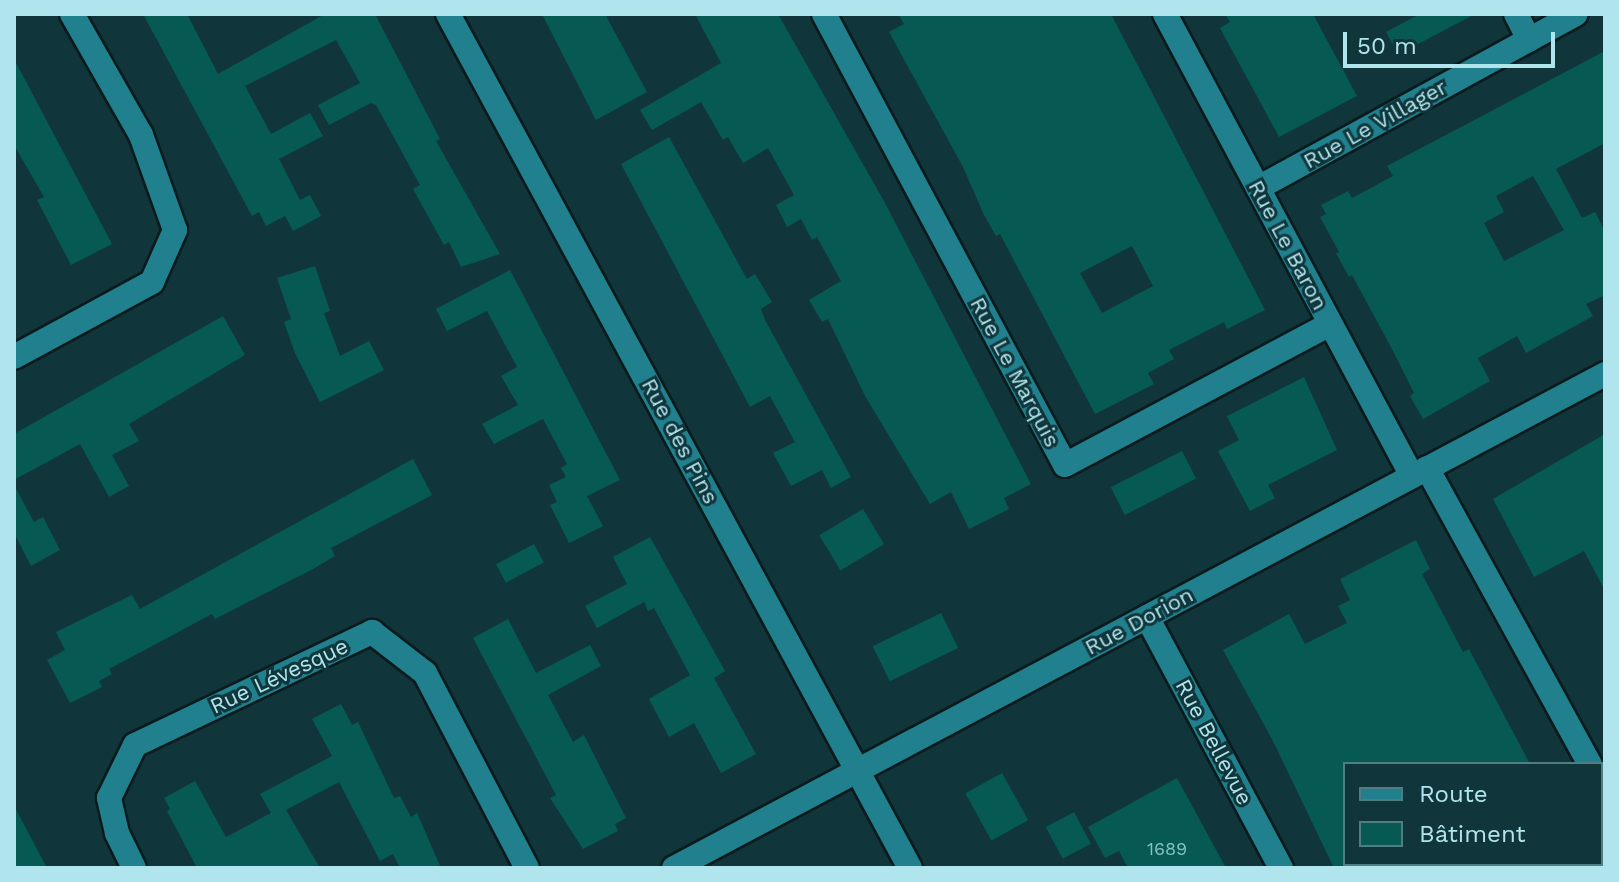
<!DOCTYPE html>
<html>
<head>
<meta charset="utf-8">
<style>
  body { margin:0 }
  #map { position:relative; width:1619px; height:882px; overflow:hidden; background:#10363c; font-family:"Work Sans",sans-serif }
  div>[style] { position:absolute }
  .building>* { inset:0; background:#075954; transform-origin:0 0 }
  .roads { filter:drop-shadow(2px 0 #0b1b1d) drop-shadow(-2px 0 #0b1b1d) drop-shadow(0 2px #0b1b1d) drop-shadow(0 -2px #0b1b1d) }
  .street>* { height:24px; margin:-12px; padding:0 12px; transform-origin:12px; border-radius:12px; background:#20808d }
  span { translate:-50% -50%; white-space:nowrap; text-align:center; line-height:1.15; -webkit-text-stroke:6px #10363c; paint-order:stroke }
  .number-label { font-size:18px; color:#86c2c7 }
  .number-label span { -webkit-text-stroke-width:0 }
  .street-label { font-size:22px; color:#b1e5ed }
  .frame { position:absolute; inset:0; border:16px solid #b1e5ed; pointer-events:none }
  .legend { position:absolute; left:1343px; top:762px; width:260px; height:104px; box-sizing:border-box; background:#10363c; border:2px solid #507c83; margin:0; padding:10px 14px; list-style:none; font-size:24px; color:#b1e5ed }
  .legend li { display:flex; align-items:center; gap:16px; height:40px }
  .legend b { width:40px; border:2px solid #507c83 }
  .scale { position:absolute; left:1343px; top:32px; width:212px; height:36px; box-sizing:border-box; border:4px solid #b1e5ed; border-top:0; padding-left:10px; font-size:24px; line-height:28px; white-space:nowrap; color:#b1e5ed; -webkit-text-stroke:6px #10363c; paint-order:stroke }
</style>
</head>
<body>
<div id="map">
  <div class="building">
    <div style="clip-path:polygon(143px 14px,187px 14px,218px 74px,325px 14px,375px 14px,440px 139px,436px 141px,500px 254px,461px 267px,449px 242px,444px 245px,413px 189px,420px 185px,376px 105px,371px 103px,329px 125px,318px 105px,360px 83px,336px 40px,245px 86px,271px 134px,310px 113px,323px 136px,279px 159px,300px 200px,310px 195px,321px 216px,293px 231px,285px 216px,266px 226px,259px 212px,252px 216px)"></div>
    <div style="clip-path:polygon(542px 14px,605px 14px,647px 92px,596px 120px)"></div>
    <div style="clip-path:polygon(695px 14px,778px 14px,885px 203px,1031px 484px,1004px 498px,1009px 509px,969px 529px,951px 492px,930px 504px,865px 396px,828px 319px,822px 322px,809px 300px,841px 281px,817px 237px,812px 240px,801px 219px,787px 227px,776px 205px,794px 195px,768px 148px,743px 163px,728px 137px,723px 140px,701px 102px,652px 130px,640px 110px,721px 63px)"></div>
    <div style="clip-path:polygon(evenodd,898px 14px,1111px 14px,1265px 310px,1227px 329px,1224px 322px,1169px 350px,1174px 359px,1148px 373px,1154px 384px,1095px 414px,1000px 234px,996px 236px,984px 215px,963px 167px,889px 32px,904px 24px,898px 14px,1132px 246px,1153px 286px,1102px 313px,1080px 273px,1132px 246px)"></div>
    <div style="clip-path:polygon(1225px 14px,1313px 14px,1357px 96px,1279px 137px,1220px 28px,1230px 22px)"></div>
    <div style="clip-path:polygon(1420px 14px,1475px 14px,1405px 51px,1403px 48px,1397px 52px,1386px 32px)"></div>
    <div style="clip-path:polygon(evenodd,1605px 51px,1605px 143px,1556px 169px,1582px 218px,1595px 212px,1605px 231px,1605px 295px,1586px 304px,1593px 316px,1526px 353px,1517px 336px,1478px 358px,1490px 381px,1423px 419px,1410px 396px,1414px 393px,1393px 351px,1352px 275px,1349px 277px,1336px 253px,1339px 252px,1320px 217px,1326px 214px,1321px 205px,1348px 191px,1352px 198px,1393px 176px,1387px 166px,1605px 51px,1533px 176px,1564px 230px,1504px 261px,1484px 223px,1504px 212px,1496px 196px,1533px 176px)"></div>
    <div style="clip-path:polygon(14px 59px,112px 244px,71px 265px,37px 200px,44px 197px,14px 145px)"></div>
    <div style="clip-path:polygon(669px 137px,747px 279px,755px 274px,772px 302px,761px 309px,765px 320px,851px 477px,831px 488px,822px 470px,791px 486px,773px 453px,795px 442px,770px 396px,750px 407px,621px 164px)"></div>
    <div style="clip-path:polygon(315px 266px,330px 311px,324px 313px,340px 356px,369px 341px,384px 370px,320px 402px,295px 353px,284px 322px,291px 319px,277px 278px)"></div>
    <div style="clip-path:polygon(510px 270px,620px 480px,587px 496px,603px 526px,569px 543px,550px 505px,557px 502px,549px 485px,566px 477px,561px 468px,567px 464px,543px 419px,494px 444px,482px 424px,518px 405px,501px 376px,517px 367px,487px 311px,447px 331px,436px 309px)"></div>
    <div style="clip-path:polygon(223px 316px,245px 355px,129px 424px,139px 441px,112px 455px,129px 486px,109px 497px,80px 444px,14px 480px,14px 434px)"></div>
    <div style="clip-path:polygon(1304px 377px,1337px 450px,1268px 485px,1275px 498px,1250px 511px,1218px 451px,1239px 440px,1227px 416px)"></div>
    <div style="clip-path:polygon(1605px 434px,1605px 591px,1584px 551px,1534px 577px,1493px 499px)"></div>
    <div style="left:1182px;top:451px;width:31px;height:80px;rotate:63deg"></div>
    <div style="clip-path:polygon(413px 459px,432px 495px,331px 548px,335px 556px,313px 569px,215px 619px,212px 614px,109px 669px,112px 674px,99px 681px,102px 687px,70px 703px,47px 660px,65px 650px,56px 632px,132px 595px,140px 609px)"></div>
    <div style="clip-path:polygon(14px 485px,34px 522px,43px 517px,60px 550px,31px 566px,14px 533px)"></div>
    <div style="left:863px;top:509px;width:41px;height:51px;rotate:59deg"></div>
    <div style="clip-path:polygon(650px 537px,725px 671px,714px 678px,756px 754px,721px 773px,694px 723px,669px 737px,649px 699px,690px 675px,654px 608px,648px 611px,644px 602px,597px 628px,585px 606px,627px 584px,613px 557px)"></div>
    <div style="clip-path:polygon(1416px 540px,1430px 569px,1422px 574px,1463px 652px,1469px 649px,1530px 764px,1345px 764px,1345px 868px,1334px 868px,1273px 741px,1223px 650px,1289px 614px,1305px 644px,1347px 623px,1338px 606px,1350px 600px,1340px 579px)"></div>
    <div style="left:534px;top:544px;width:21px;height:43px;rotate:62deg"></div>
    <div style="left:941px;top:613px;width:39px;height:76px;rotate:64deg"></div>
    <div style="clip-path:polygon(508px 619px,536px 673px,590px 645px,601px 666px,548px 695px,573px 742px,584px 735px,626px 818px,615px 824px,618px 831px,583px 849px,550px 798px,556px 795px,473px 638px)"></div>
    <div style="clip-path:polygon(341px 704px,352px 725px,358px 722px,394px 798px,400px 796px,411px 817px,417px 813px,441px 868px,400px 868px,393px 854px,380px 861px,339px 782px,286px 810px,320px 868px,197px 868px,167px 811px,170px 809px,164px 798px,195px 781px,226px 837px,271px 813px,260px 794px,332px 756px,312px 719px)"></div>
    <div style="left:1002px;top:773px;width:54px;height:42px;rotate:61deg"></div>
    <div style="clip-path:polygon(1177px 778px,1226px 868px,1128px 868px,1119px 851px,1105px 858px,1088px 827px)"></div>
    <div style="clip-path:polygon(14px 806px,47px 868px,14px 868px)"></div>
    <div style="left:1074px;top:812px;width:36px;height:32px;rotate:62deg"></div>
  </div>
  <div class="roads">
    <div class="street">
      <div style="left:448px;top:14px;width:971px;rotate:61.59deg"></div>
      <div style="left:824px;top:14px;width:511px;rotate:61.88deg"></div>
      <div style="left:1065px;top:465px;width:300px;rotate:-28deg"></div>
      <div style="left:1165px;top:14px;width:524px;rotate:61.87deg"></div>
      <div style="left:1516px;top:14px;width:29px;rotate:63deg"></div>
      <div style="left:1258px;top:188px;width:362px;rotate:-28.7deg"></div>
      <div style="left:14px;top:357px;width:157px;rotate:-28.5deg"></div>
      <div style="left:152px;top:282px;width:57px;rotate:-66.1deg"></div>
      <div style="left:175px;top:230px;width:101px;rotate:-109.7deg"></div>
      <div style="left:141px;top:135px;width:139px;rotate:-119.7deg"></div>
      <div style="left:1427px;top:468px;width:338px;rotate:61.2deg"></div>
      <div style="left:1147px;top:617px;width:285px;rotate:61.9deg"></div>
      <div style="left:1601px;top:785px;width:8px;rotate:60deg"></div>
      <div style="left:134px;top:868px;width:39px;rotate:-116deg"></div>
      <div style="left:117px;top:833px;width:36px;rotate:-103deg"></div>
      <div style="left:109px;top:798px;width:59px;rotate:-63.9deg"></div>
      <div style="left:135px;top:745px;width:263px;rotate:-25.5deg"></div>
      <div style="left:372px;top:632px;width:67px;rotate:37.7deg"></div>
      <div style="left:425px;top:673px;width:220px;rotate:62.4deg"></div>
      <div style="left:674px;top:868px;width:1054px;rotate:-27.95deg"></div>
    </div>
  </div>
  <div class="number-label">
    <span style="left:1167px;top:849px">1689</span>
  </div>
  <div class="street-label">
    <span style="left:1375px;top:124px;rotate:-29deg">Rue Le Villager</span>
    <span style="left:1288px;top:245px;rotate:62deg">Rue Le Baron</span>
    <span style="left:1015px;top:372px;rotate:62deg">Rue Le Marquis</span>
    <span style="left:680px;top:441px;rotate:62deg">Rue des Pins</span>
    <span style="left:1139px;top:621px;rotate:-28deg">Rue Dorion</span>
    <span style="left:279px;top:676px;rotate:-25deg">Rue Lévesque</span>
    <span style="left:1214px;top:742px;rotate:62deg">Rue Bellevue</span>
  </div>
  <div class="frame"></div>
  <ul class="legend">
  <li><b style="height:10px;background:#20808d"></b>Route</li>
  <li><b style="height:22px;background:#075954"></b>Bâtiment</li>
  </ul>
  <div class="scale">50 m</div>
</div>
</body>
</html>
